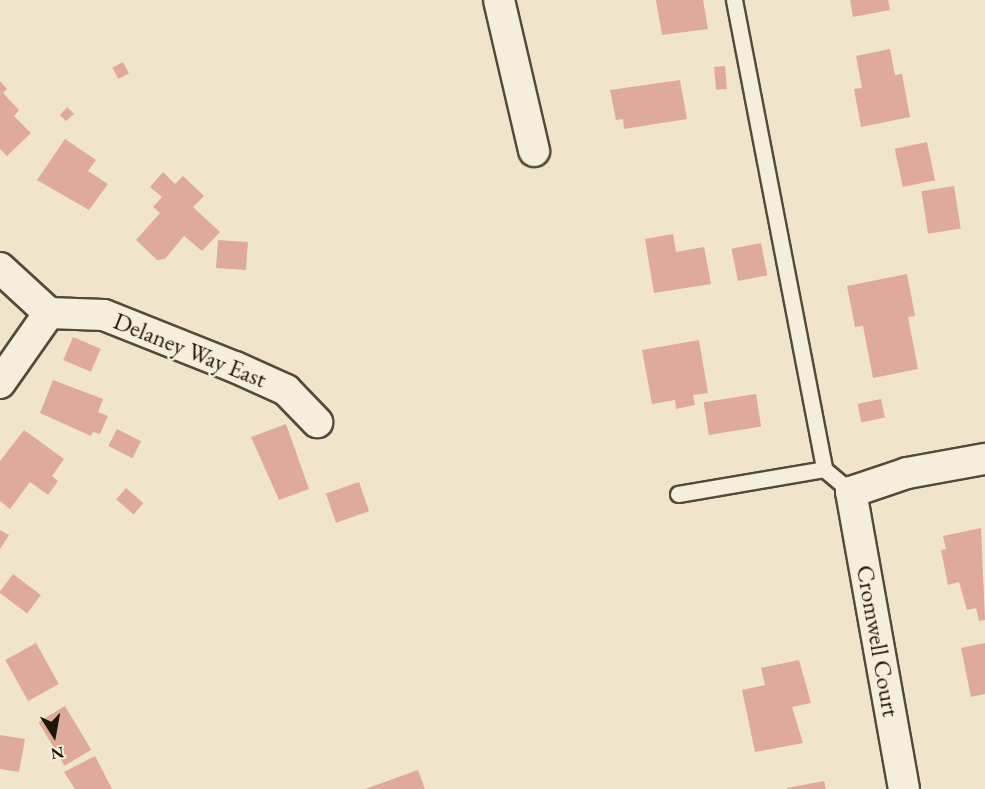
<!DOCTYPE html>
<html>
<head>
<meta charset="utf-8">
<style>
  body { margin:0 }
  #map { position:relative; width:985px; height:789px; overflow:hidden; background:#f0e5ca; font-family:"EB Garamond",serif }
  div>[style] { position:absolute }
  .building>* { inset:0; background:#dfaa99; transform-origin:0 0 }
  .roads { filter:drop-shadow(2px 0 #534a3b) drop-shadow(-2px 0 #534a3b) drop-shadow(0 2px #534a3b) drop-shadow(0 -2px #534a3b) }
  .service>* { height:15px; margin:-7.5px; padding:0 7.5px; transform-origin:7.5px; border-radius:7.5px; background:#f5eedd }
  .minor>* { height:30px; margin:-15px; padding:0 15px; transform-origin:15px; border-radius:15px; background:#f5eedd }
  span { translate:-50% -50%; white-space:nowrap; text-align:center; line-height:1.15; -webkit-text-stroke:5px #f5eedd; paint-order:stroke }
  .street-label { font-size:24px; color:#1f160b }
  .north { position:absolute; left:24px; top:705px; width:60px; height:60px; -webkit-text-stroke:4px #f5eedd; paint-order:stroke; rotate:169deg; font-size:16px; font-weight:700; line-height:24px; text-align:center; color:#1f160b }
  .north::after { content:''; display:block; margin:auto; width:21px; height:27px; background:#1f160b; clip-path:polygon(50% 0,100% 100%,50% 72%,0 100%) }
</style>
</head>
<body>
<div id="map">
  <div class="building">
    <div style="clip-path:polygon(656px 0,703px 0,708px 29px,662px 35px)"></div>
    <div style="clip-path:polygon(850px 0,888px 0,890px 10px,853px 17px)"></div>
    <div style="clip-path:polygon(890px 49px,895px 75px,902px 74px,910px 117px,861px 127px,854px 89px,862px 88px,856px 56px)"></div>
    <div style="left:123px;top:62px;width:13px;height:12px;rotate:63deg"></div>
    <div style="left:725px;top:66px;width:23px;height:11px;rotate:85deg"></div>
    <div style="clip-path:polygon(680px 80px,687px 119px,624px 129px,623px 119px,616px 120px,610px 90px)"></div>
    <div style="clip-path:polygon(0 81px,7px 89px,3px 93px,19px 110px,14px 116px,31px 133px,7px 156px,0 149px)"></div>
    <div style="clip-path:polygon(67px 107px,74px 114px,66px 121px,60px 115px)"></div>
    <div style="clip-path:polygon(65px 139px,96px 160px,88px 171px,108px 184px,89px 210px,37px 180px)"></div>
    <div style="left:927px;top:142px;width:39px;height:33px;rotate:78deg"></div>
    <div style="clip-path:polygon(163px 172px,175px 184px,183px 176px,204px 196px,193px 207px,220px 232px,202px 251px,184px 236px,165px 259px,157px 260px,136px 240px,160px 213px,153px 207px,162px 197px,150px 187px)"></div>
    <div style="left:954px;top:186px;width:43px;height:33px;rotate:81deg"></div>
    <div style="clip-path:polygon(673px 234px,676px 252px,704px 247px,711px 284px,654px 293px,645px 239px)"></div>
    <div style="left:218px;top:240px;width:30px;height:28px;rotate:4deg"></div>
    <div style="left:761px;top:243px;width:33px;height:30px;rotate:79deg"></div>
    <div style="clip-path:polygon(907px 274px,915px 316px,908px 317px,918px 369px,873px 378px,863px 326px,855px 327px,847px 286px)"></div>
    <div style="left:73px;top:337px;width:30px;height:25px;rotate:23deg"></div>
    <div style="clip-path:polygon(699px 340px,708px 393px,693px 395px,695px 405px,676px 409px,675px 400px,652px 404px,642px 350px)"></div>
    <div style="clip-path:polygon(53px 380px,103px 399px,98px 412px,108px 416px,100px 434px,93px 432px,91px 436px,40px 413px)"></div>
    <div style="left:756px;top:394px;width:33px;height:53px;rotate:81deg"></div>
    <div style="left:881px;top:399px;width:19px;height:24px;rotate:78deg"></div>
    <div style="clip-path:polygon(286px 424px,309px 489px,279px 500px,251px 437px)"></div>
    <div style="left:117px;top:429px;width:27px;height:19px;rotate:27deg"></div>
    <div style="clip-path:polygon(24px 430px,64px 459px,52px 476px,58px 481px,48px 495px,30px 482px,10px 509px,0 501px,0 461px)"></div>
    <div style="left:359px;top:482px;width:31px;height:35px;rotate:71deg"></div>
    <div style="left:126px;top:488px;width:23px;height:15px;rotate:41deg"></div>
    <div style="clip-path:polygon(981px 528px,985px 620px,979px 621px,976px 608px,967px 610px,959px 582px,948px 585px,941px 550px,946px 549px,943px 536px)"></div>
    <div style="clip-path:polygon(0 530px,9px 535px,0 549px)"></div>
    <div style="left:13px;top:574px;width:35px;height:23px;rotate:37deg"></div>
    <div style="left:36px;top:643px;width:47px;height:35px;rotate:61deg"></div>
    <div style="clip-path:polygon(985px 643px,985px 694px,971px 697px,961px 648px)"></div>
    <div style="clip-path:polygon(799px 660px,811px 703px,792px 707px,803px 743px,755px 752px,742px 690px,765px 685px,761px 668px)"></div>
    <div style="left:65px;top:706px;width:51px;height:31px;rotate:59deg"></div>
    <div style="clip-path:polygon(0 735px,25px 739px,19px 772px,0 769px)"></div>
    <div style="clip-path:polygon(95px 756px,112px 789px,75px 789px,64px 772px)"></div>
    <div style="clip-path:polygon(418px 770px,425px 789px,365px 789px)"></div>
    <div style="clip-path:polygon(824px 781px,826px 789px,787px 789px,787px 788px)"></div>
  </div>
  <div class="roads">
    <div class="service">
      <div style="left:734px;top:0;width:478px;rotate:79.1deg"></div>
      <div style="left:824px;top:469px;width:35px;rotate:40deg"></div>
      <div style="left:678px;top:494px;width:148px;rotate:-9.7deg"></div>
    </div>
    <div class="minor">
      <div style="left:499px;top:0;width:155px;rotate:76.9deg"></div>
      <div style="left:0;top:268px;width:67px;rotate:42.6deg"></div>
      <div style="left:49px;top:313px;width:55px;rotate:2.1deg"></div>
      <div style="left:104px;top:315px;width:141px;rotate:21.7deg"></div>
      <div style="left:235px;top:367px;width:56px;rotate:24.3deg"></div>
      <div style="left:286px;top:390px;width:45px;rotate:45.9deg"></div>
      <div style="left:0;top:383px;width:85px;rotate:-55deg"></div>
      <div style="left:904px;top:789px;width:302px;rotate:-100.1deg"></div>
      <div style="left:851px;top:492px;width:59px;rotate:-18.7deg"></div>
      <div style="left:907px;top:473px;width:79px;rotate:-10.2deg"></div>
    </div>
  </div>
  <div class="street-label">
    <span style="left:190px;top:350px;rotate:22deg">Delaney Way East</span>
    <span style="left:878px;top:641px;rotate:80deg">Cromwell Court</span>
  </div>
  <div class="north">N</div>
</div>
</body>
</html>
